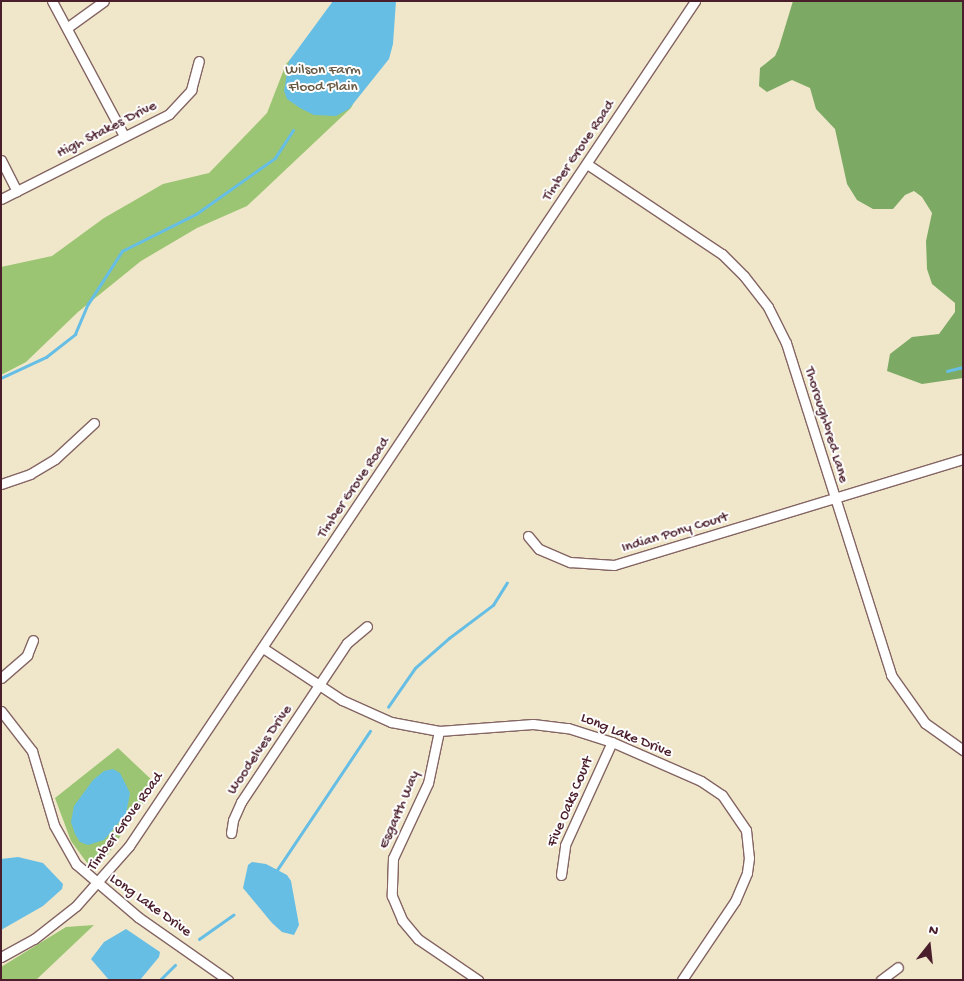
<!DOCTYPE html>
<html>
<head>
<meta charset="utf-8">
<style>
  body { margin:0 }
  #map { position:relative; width:964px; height:981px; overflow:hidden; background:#f0e7cb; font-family:"Gochi Hand",sans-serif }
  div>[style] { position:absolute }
  .green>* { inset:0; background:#9bc572 }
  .forest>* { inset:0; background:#7caa64 }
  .water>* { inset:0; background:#67bee4 }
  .stream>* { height:2.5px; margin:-1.25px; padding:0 1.25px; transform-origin:1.25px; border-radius:1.25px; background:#67bee4 }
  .roads { filter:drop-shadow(1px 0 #846563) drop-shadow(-1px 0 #846563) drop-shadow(0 1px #846563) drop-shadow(0 -1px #846563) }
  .minor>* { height:9px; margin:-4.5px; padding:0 4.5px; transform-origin:4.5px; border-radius:4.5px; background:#fff }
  span { translate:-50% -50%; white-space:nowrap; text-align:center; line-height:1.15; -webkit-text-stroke:4px #fff; paint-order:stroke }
  .park-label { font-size:15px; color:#665944 }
  .street-label { font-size:15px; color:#4a1f2b }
  .frame { position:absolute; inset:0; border:2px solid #4a1f2b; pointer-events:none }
  .north { position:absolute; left:904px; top:921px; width:50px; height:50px; -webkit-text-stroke:4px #fff; paint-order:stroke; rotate:16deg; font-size:14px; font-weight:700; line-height:20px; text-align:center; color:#4a1f2b }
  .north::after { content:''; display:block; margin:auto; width:18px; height:22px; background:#4a1f2b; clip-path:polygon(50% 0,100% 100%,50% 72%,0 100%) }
</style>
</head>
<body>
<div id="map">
  <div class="green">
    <div style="clip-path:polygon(311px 37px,371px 68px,351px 108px,247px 206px,197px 228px,141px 261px,78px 312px,26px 362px,1px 375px,1px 267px,52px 256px,104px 218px,163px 184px,209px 173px,267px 113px,286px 64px)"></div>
    <div style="clip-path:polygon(118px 748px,156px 784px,106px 857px,97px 867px,90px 867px,71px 841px,55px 798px)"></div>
    <div style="clip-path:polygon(94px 925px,36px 980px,1px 980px,1px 967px,66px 927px)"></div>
  </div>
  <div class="forest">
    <div style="clip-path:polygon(793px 1px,963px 1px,963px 378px,922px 384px,887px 371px,890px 354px,912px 337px,939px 334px,955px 312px,955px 303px,932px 284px,927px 269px,926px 241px,932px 213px,922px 197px,914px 191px,905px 195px,893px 209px,873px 209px,857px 200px,847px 184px,835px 129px,816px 109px,810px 88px,792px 80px,767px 92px,759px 86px,760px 68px,775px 56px,779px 47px)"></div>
  </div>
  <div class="water">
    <div style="clip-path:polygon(333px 1px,396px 1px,393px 44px,389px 59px,349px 109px,336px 116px,314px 115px,300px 108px,287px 99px,284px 91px,289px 61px)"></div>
    <div style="clip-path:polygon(113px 769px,120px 773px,130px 793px,126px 814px,104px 840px,88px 845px,80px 842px,75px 834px,71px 822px,74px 806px,93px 780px,104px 771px)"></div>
    <div style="clip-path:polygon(18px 857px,43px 863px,63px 884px,62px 889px,43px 906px,1px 930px,1px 859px)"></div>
    <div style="clip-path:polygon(252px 862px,266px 864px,287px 875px,291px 881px,299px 925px,294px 935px,282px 932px,272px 923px,243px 888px,248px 865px)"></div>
    <div style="clip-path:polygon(126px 929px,160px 952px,159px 957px,140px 980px,109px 980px,91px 959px,104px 942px)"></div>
  </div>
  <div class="stream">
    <div style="left:947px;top:371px;width:16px;rotate:-14deg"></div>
    <div style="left:1px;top:378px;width:50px;rotate:-25deg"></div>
    <div style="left:46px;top:357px;width:37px;rotate:-38deg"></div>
    <div style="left:75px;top:334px;width:33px;rotate:-67deg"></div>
    <div style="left:88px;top:304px;width:63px;rotate:-57.3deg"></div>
    <div style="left:122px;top:251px;width:83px;rotate:-26.6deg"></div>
    <div style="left:196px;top:214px;width:97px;rotate:-35.3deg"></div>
    <div style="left:275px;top:158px;width:33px;rotate:-57deg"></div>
    <div style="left:388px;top:707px;width:47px;rotate:-55.3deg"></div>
    <div style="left:415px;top:668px;width:45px;rotate:-41.4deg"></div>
    <div style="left:449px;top:638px;width:55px;rotate:-36.9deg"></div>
    <div style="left:493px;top:605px;width:26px;rotate:-58deg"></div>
    <div style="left:277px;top:870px;width:167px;rotate:-56.2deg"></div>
    <div style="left:199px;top:939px;width:42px;rotate:-35.2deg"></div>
    <div style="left:160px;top:980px;width:21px;rotate:-45deg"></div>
  </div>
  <div class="roads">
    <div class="minor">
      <div style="left:52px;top:1px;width:153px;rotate:61.9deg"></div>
      <div style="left:68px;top:27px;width:44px;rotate:-35.8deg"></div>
      <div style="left:1px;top:160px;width:35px;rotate:63deg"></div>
      <div style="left:587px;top:164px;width:162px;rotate:33.7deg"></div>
      <div style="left:722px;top:254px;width:31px;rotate:45deg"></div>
      <div style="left:744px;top:276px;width:39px;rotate:52deg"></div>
      <div style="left:768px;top:307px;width:40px;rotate:63.4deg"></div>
      <div style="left:786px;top:343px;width:348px;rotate:72.4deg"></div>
      <div style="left:891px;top:675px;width:59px;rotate:54.7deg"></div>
      <div style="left:925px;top:723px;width:47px;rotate:35.4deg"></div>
      <div style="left:1px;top:199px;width:188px;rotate:-26.8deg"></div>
      <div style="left:169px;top:114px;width:33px;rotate:-47deg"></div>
      <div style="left:191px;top:90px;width:30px;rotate:-75deg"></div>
      <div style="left:1px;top:484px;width:31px;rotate:-19deg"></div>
      <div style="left:30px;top:474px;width:29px;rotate:-31deg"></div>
      <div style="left:55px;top:459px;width:53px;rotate:-42.7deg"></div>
      <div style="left:528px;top:536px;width:17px;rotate:50deg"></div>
      <div style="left:539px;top:549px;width:34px;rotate:23deg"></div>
      <div style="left:570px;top:562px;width:44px;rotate:3.9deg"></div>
      <div style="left:614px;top:565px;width:365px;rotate:-16.9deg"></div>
      <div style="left:263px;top:648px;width:95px;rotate:33.4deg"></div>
      <div style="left:342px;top:700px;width:54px;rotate:24.2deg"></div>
      <div style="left:391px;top:722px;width:49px;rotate:10.6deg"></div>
      <div style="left:439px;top:731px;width:94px;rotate:-4.3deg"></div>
      <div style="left:533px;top:724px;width:35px;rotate:7deg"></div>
      <div style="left:568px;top:728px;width:46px;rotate:17.7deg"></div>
      <div style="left:612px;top:742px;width:97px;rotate:23.7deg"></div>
      <div style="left:701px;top:781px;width:25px;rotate:34deg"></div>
      <div style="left:722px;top:795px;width:42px;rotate:55.6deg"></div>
      <div style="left:746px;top:830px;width:28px;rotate:84deg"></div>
      <div style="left:749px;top:858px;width:15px;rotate:98deg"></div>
      <div style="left:747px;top:873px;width:30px;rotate:113deg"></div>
      <div style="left:735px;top:901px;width:95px;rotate:123.9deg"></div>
      <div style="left:1px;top:678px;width:35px;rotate:-41deg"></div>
      <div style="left:27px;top:655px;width:16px;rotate:-68deg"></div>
      <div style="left:1px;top:711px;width:51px;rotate:52.2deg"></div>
      <div style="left:32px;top:751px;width:77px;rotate:73.4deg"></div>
      <div style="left:54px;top:825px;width:45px;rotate:60.6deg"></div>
      <div style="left:76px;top:864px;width:82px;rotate:40.5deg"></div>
      <div style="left:138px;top:917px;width:110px;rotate:35deg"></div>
      <div style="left:439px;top:731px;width:53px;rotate:101.9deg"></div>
      <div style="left:428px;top:783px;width:83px;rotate:115deg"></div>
      <div style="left:393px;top:858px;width:38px;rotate:92deg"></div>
      <div style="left:392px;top:896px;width:26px;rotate:67deg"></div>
      <div style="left:402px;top:920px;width:25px;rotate:50deg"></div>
      <div style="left:418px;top:939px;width:73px;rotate:34.3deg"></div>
      <div style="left:231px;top:833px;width:13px;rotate:-81deg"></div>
      <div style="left:233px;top:820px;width:20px;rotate:-66deg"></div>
      <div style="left:241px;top:802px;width:191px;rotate:-56.3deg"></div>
      <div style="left:347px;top:643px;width:26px;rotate:-40deg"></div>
      <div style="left:561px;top:875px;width:30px;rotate:-82deg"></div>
      <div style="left:565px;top:845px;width:113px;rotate:-65.5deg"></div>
      <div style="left:1px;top:957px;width:38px;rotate:-29deg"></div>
      <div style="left:34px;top:939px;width:53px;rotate:-38.2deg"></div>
      <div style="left:76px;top:906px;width:80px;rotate:-48.5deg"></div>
      <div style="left:129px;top:846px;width:1017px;rotate:-56.18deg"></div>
      <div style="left:881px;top:980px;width:21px;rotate:-37deg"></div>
    </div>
  </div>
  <div class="park-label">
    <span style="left:323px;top:79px">Wilson Farm<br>Flood Plain</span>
  </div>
  <div class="street-label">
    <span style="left:107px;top:130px;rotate:-27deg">High Stakes Drive</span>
    <span style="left:579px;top:151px;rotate:-56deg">Timber Grove Road</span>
    <span style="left:826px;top:425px;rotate:73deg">Thoroughbred Lane</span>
    <span style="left:354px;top:488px;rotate:-56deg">Timber Grove Road</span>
    <span style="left:675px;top:533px;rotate:-17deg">Indian Pony Court</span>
    <span style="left:626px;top:736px;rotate:22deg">Long Lake Drive</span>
    <span style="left:260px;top:750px;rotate:-56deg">Woodelves Drive</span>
    <span style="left:571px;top:802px;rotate:-67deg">Five Oaks Court</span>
    <span style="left:400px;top:810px;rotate:-67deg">Esgarth Way</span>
    <span style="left:126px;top:822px;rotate:-54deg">Timber Grove Road</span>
    <span style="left:150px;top:906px;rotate:36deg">Long Lake Drive</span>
  </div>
  <div class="frame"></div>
  <div class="north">N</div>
</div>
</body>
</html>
